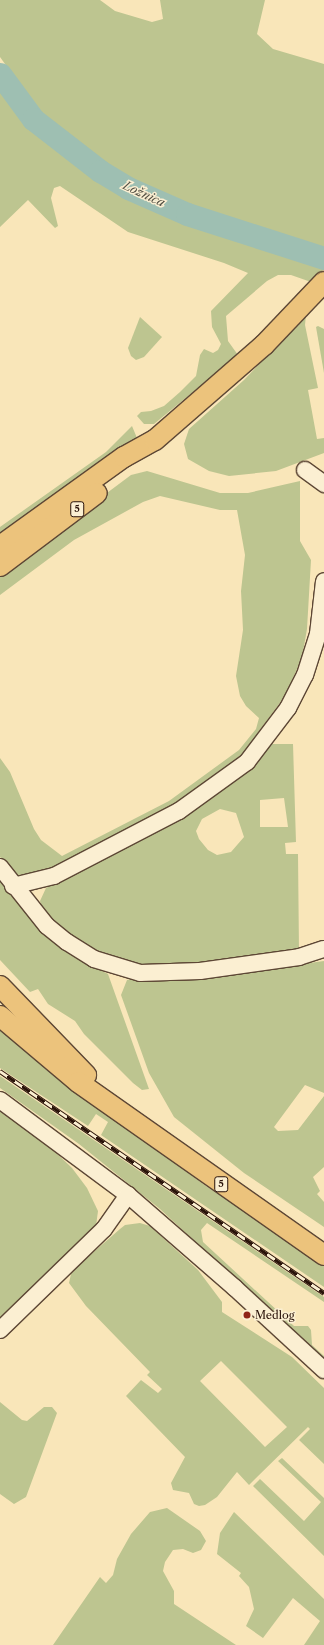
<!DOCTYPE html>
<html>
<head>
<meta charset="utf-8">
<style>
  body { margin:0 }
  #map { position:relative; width:324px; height:1645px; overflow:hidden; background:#f9e6b9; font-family:"Libre Caslon Text",serif }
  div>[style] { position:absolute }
  .green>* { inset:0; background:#bdc590 }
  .river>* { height:23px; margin:-11.5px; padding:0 11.5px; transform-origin:11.5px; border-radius:11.5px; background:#9ebfb2 }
  .roads { filter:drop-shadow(1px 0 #5d4735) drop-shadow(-1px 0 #5d4735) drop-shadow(0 1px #5d4735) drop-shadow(0 -1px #5d4735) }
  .minor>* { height:16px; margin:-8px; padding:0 8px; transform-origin:8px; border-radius:8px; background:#fbefd2 }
  .major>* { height:20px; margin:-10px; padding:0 10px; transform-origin:10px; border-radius:10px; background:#ecc37c }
  .rail>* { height:4.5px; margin-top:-2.25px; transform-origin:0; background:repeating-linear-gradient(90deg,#fbefd2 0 9px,#291209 0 18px); box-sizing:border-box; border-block:1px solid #291209 }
  .dots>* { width:11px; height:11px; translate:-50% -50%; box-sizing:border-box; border:2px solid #fbefd2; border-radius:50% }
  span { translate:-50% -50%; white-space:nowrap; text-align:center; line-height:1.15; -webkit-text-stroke:3px #fbefd2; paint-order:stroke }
  .shield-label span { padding:1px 3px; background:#fbefd2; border:1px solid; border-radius:3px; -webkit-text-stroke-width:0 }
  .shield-label { font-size:10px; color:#291209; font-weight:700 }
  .poi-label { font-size:11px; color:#291209 }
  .left { translate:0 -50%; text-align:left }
  .water-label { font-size:12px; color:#524f44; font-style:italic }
</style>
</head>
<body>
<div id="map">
  <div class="green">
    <div style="clip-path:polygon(0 0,100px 0,115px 11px,152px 22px,163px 19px,160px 0,265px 0,257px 34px,273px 49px,324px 64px,324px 252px,153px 196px,115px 177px,74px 147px,41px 114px,0 57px)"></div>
    <div style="clip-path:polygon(0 80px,29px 120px,67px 156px,111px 186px,145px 205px,179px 219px,324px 266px,324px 269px,311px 282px,291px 275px,278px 275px,267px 281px,226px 316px,228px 341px,238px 355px,154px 424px,144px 424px,137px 416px,141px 412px,151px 411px,164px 406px,180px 392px,196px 376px,200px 355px,204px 349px,213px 353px,218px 350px,221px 344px,212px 327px,211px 311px,248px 273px,224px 263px,128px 232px,60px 186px,54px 188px,51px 198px,58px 226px,55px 228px,28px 200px,0 227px)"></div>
    <div style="clip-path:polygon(306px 315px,305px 325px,318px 388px,308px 390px,317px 439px,324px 438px,324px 453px,276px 471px,229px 476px,209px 471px,188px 459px,184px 444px,189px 429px,244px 380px)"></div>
    <div style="clip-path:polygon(140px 317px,162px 337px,144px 357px,136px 360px,131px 356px,128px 348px)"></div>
    <div style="clip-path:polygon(318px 326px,324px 329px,324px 373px,316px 327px)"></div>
    <div style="clip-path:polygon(132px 426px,137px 438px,134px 443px,0 541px,0 527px,106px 452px)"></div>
    <div style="clip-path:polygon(147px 471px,220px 493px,248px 493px,300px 481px,300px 541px,311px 560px,307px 629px,302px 658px,285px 696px,237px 761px,192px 794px,51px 872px,18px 875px,0 857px,0 758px,10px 772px,34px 829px,41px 840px,62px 856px,169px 801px,239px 750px,256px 729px,259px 718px,246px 706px,240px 696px,236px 676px,243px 630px,241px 591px,245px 555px,237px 510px,220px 510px,160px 496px,143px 502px,74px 540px,0 595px,0 573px,131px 475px)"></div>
    <div style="clip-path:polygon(evenodd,269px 744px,293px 744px,296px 842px,285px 843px,286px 854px,298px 854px,299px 952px,201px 965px,130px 964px,80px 945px,44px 913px,40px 901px,46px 888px,211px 799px,247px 769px,269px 744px,284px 798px,288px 827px,260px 827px,260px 800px,284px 798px,269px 744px,220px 809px,236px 813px,244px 837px,231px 852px,217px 855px,208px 850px,199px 839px,196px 831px,202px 819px,220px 809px)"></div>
    <div style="clip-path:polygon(0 879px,49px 939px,68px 953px,108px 974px,149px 1089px,142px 1090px,133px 1083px,84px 1034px,75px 1021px,48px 1004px,38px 989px,30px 992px,0 960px)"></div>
    <div style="clip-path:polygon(324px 961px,324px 1093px,305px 1085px,274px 1127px,278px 1131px,298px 1130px,324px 1096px,324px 1167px,313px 1177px,320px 1191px,317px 1194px,324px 1202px,324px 1227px,244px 1173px,174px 1117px,149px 1073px,121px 995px,127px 980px,136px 978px,251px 971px)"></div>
    <div style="clip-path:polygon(0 1029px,90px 1101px,206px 1186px,324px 1264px,324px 1287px,101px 1135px,108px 1122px,96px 1114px,88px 1126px,0 1068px)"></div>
    <div style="clip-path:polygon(0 1076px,324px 1297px,324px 1302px,207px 1223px,201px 1230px,203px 1242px,294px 1326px,308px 1326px,311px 1330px,312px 1345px,324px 1356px,324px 1362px,160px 1209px,79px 1144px,0 1088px)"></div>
    <div style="clip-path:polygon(0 1110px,49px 1146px,72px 1168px,87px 1188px,98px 1211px,96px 1226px,0 1321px)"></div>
    <div style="clip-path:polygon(evenodd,140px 1223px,150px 1226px,198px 1270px,222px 1302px,222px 1312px,292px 1357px,324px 1388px,324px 1464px,299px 1440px,310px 1429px,308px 1427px,249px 1485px,237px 1472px,217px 1497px,205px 1505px,199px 1506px,194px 1504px,189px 1493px,173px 1490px,171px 1483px,185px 1457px,126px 1396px,141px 1380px,158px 1393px,162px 1389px,147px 1375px,150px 1372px,86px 1306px,69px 1283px,71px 1274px,81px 1263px,120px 1229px,125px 1225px,140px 1223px,221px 1361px,287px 1427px,265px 1447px,200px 1381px,221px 1361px)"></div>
    <div style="clip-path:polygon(0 1402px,22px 1420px,27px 1421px,44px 1407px,52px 1407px,57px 1413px,26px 1497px,14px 1504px,0 1494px)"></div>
    <div style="clip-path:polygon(282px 1458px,324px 1498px,324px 1556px,253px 1486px,260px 1479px,304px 1521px,321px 1502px,278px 1461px)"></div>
    <div style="clip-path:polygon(167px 1508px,200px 1531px,206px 1541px,201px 1550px,193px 1553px,183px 1549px,173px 1550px,165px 1562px,163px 1571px,174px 1591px,174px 1604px,236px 1645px,53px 1645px,100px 1577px,106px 1583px,113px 1575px,117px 1559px,131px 1534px,150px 1512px)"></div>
    <div style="clip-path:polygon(234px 1512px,324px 1599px,324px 1645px,304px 1645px,320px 1621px,293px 1598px,263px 1638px,246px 1626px,254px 1609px,249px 1587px,239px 1576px,241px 1573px,217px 1554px,220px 1533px)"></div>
  </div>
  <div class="river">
    <div style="left:0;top:74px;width:56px;rotate:53.7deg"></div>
    <div style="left:33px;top:119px;width:85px;rotate:37.8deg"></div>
    <div style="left:100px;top:171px;width:33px;rotate:31deg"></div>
    <div style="left:128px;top:188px;width:64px;rotate:23.8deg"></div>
    <div style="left:187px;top:214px;width:144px;rotate:17.8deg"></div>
  </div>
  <div class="roads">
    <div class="minor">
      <div style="left:305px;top:470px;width:24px;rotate:36deg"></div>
      <div style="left:0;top:867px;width:75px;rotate:51.5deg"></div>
      <div style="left:47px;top:926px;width:26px;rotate:39deg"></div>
      <div style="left:67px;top:942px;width:32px;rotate:32deg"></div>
      <div style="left:94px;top:959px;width:48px;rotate:16.9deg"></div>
      <div style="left:140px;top:973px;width:60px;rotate:-1.9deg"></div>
      <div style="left:200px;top:971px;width:100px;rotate:-8deg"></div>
      <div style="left:299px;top:957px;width:26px;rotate:-18deg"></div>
      <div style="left:13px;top:886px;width:42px;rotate:-13.7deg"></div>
      <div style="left:54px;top:876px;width:141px;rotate:-27.5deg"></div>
      <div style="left:179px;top:811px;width:84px;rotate:-35.8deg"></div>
      <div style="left:247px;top:762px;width:68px;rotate:-52.8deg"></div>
      <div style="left:288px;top:708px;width:37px;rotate:-63deg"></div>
      <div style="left:305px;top:675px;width:43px;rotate:-72.4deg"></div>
      <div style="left:318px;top:634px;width:53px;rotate:-83.5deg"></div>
      <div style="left:0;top:1100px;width:159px;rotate:36.6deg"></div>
      <div style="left:128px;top:1195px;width:142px;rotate:41deg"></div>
      <div style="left:235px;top:1288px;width:121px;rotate:42.7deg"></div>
      <div style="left:0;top:1330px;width:145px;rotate:-44.2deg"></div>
      <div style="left:104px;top:1229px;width:42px;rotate:-54.8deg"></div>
    </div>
    <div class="major">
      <div style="left:0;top:546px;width:153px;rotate:-35.7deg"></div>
      <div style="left:124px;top:457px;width:35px;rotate:-29deg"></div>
      <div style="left:155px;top:440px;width:145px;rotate:-41.1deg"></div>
      <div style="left:264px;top:345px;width:87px;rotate:-46.4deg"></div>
      <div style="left:0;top:566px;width:121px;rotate:-37deg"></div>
      <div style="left:0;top:986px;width:124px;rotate:46deg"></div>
      <div style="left:0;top:1016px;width:102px;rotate:40.2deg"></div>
      <div style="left:78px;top:1082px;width:301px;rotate:35.1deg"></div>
    </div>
  </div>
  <div class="rail">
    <div style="left:0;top:1071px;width:393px;rotate:34.4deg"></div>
  </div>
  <div class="dots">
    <div style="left:247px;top:1315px;background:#8f2418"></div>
  </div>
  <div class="shield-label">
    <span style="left:77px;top:509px">5</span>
    <span style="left:221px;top:1184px">5</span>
  </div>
  <div class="poi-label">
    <span class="left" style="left:255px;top:1315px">Medlog</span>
  </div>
  <div class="water-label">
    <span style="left:144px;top:194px;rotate:25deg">Ložnica</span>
  </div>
</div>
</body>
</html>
